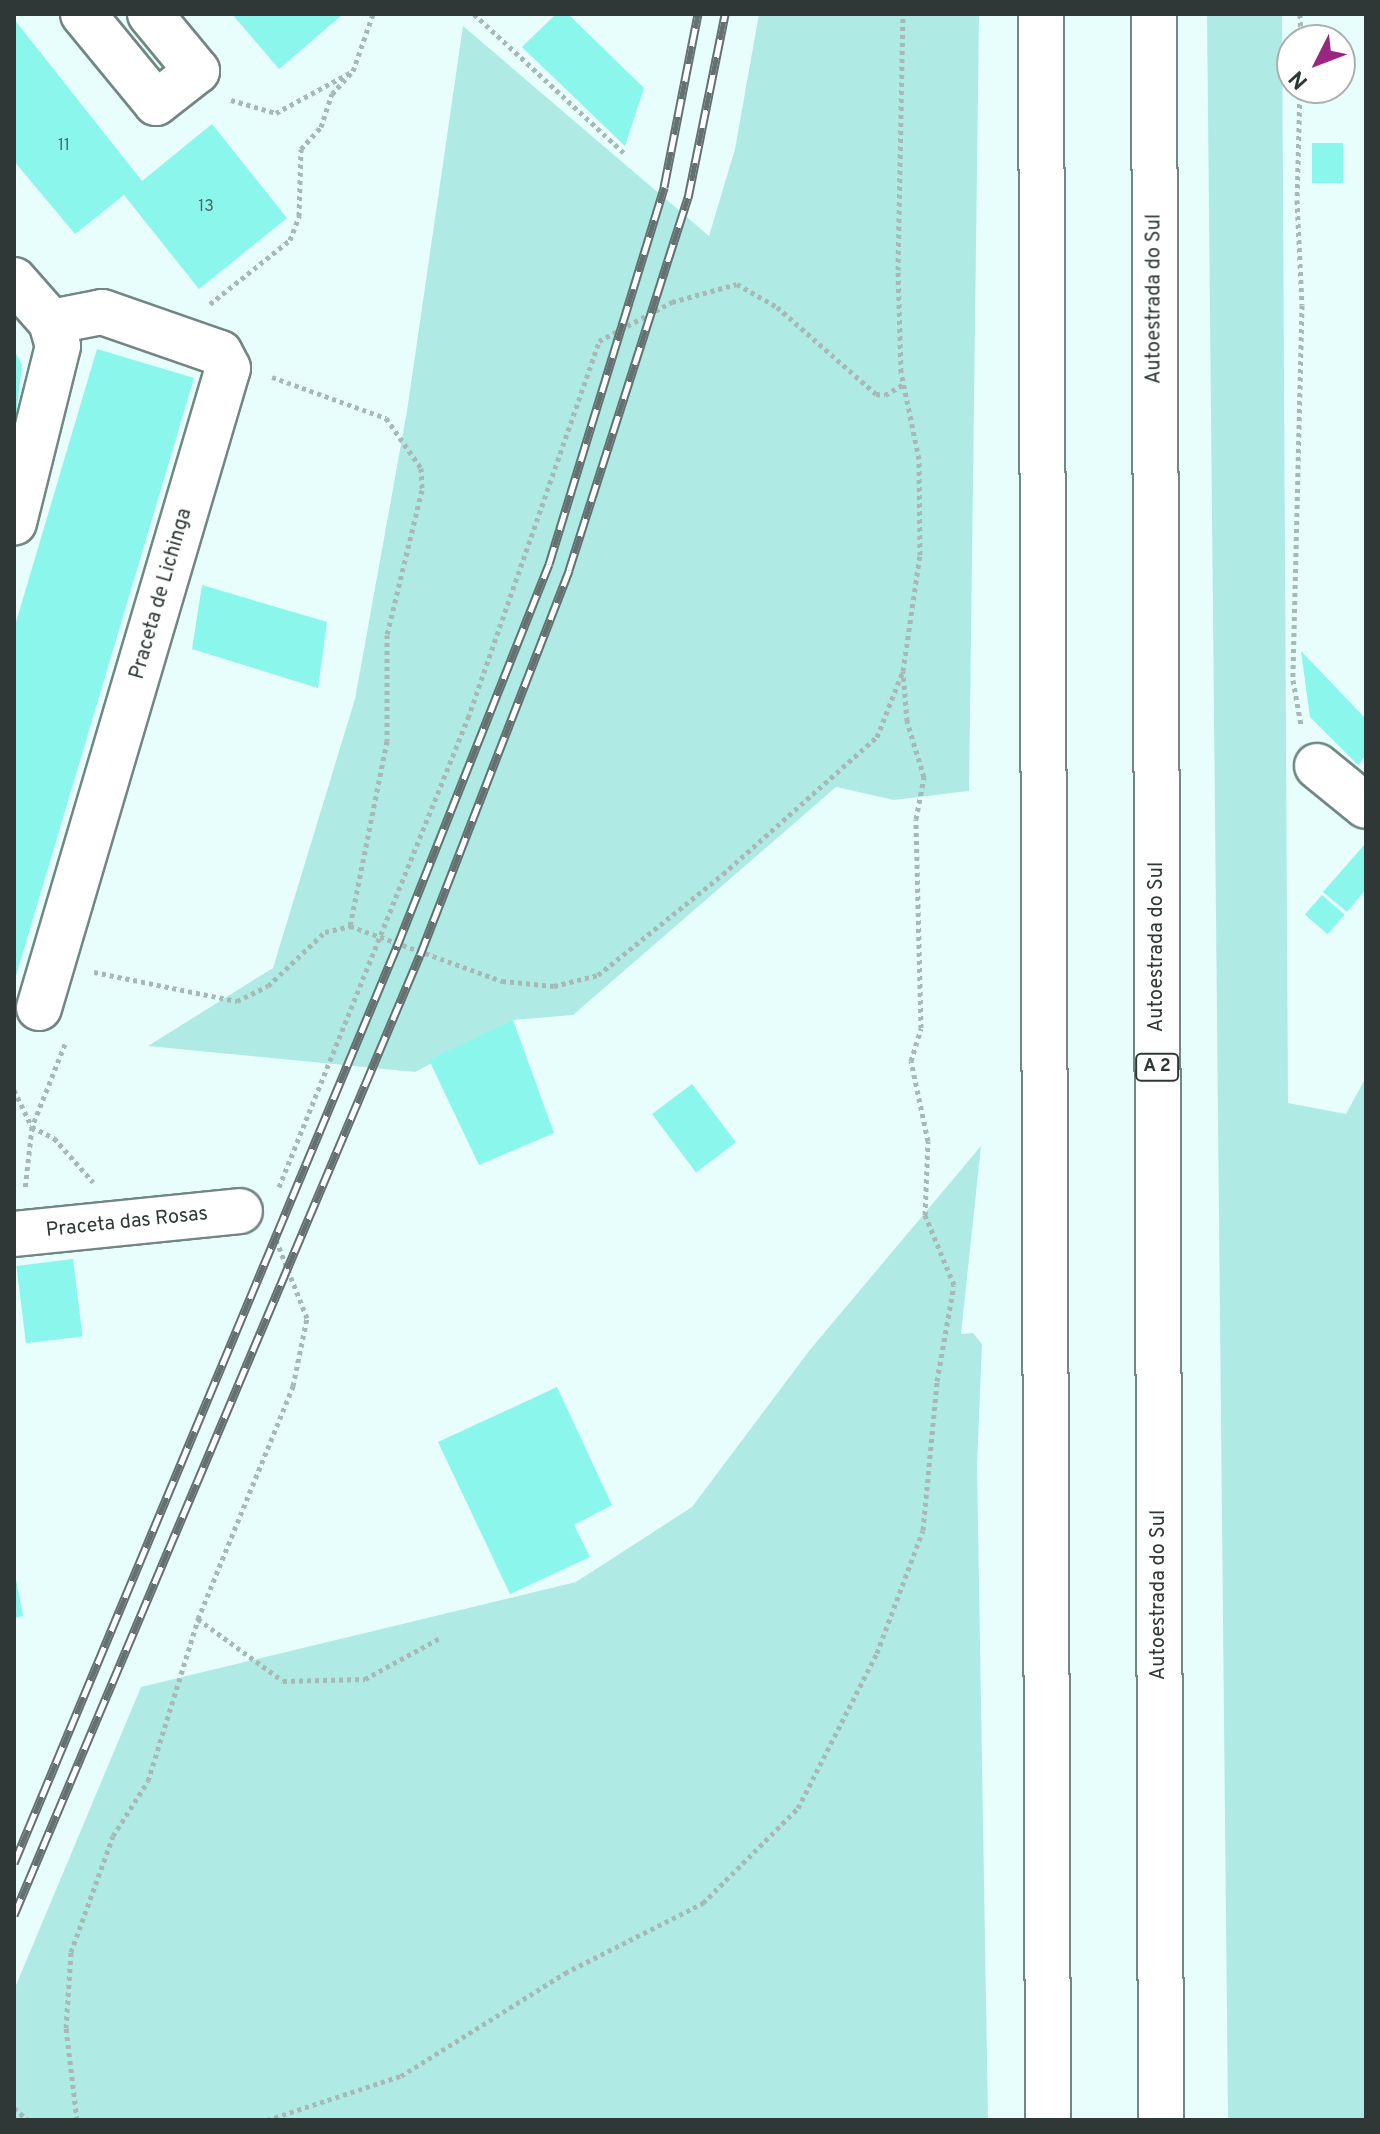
<!DOCTYPE html>
<html>
<head>
<meta charset="utf-8">
<style>
  body { margin:0 }
  #map { position:relative; width:1380px; height:2134px; overflow:hidden; background:#e8fefc; font-family:Overpass,sans-serif }
  div>[style] { position:absolute }
  .green>* { inset:0; background:#afebe4 }
  .building>* { inset:0; background:#8af6ec; transform-origin:0 0 }
  .path>* { height:5px; margin-top:-2.5px; transform-origin:0; background:repeating-linear-gradient(90deg,#a7b9b7 0 4px,transparent 0 8px) }
  .roads { filter:drop-shadow(2px 0 #728683) drop-shadow(-2px 0 #728683) drop-shadow(0 2px #728683) drop-shadow(0 -2px #728683) }
  .minor>* { height:44px; margin:-22px; padding:0 22px; transform-origin:22px; border-radius:22px; background:#fff }
  .highway>* { height:44px; margin:-22px; padding:0 22px; transform-origin:22px; border-radius:22px; background:#fff }
  .rail>* { height:9px; margin-top:-4.5px; transform-origin:0; background:repeating-linear-gradient(90deg,#fff 0 18px,#647170 0 36px); box-sizing:border-box; border-block:2px solid #647170 }
  span { translate:-50% -50%; white-space:nowrap; text-align:center; line-height:1.15; -webkit-text-stroke:6px #fff; paint-order:stroke }
  .number-label { font-size:16px; color:#466864 }
  .number-label span { -webkit-text-stroke-width:0 }
  .shield-label span { padding:2px 6px; background:#fff; border:2px solid; border-radius:6px; -webkit-text-stroke-width:0 }
  .shield-label { font-size:18px; color:#2f3837; font-weight:700 }
  .street-label { font-size:20px; color:#2f3837 }
  .frame { position:absolute; inset:0; border:16px solid #2f3837; pointer-events:none }
  .north { position:absolute; left:1276px; top:24px; width:80px; height:80px; box-sizing:border-box; background:#fff; border:2px solid #acafaf; border-radius:50%; rotate:228deg; font-size:22px; font-weight:700; line-height:32px; text-align:center; color:#2f3837 }
  .north::after { content:''; display:block; margin:auto; width:28px; height:36px; background:#9a2682; clip-path:polygon(50% 0,100% 100%,50% 72%,0 100%) }
</style>
</head>
<body>
<div id="map">
  <div class="green">
    <div style="clip-path:polygon(759px 14px,979px 14px,969px 791px,894px 800px,836px 787px,573px 1015px,513px 1020px,415px 1072px,148px 1046px,273px 968px,355px 699px,407px 411px,463px 26px,709px 236px,735px 149px)"></div>
    <div style="clip-path:polygon(1207px 14px,1282px 14px,1288px 1103px,1346px 1114px,1366px 1077px,1366px 2120px,1228px 2120px)"></div>
    <div style="clip-path:polygon(981px 1146px,961px 1334px,973px 1333px,982px 1344px,977px 1465px,988px 2120px,14px 2120px,14px 1990px,141px 1687px,576px 1582px,692px 1507px,809px 1351px)"></div>
  </div>
  <div class="building">
    <div style="clip-path:polygon(232px 14px,343px 14px,279px 69px)"></div>
    <div style="clip-path:polygon(556px 14px,568px 14px,644px 88px,625px 146px,522px 47px)"></div>
    <div style="clip-path:polygon(14px 19px,142px 181px,212px 124px,287px 218px,199px 289px,124px 195px,75px 234px,14px 161px)"></div>
    <div style="left:1312px;top:143px;width:31px;height:40px"></div>
    <div style="clip-path:polygon(97px 349px,194px 378px,15px 979px,14px 629px)"></div>
    <div style="clip-path:polygon(14px 350px,22px 365px,16px 417px,14px 417px)"></div>
    <div style="clip-path:polygon(202px 585px,327px 622px,318px 688px,192px 649px)"></div>
    <div style="clip-path:polygon(1301px 651px,1366px 719px,1366px 755px,1358px 765px,1310px 717px)"></div>
    <div style="clip-path:polygon(1366px 843px,1366px 889px,1347px 912px,1323px 892px)"></div>
    <div style="left:1322px;top:895px;width:30px;height:26px;rotate:41deg"></div>
    <div style="clip-path:polygon(513px 1020px,554px 1133px,479px 1165px,429px 1060px)"></div>
    <div style="left:692px;top:1084px;width:73px;height:50px;rotate:53deg"></div>
    <div style="left:73px;top:1259px;width:78px;height:57px;rotate:83deg"></div>
    <div style="clip-path:polygon(557px 1387px,612px 1505px,574px 1525px,590px 1557px,510px 1594px,438px 1442px)"></div>
    <div style="clip-path:polygon(14px 1569px,23px 1616px,14px 1618px)"></div>
  </div>
  <div class="path">
    <div style="left:474px;top:14px;width:206px;rotate:42.8deg"></div>
    <div style="left:1300px;top:14px;width:26px;rotate:88deg"></div>
    <div style="left:1300px;top:88px;width:112px;rotate:91.5deg"></div>
    <div style="left:1297px;top:200px;width:105px;rotate:87.3deg"></div>
    <div style="left:1302px;top:305px;width:375px;rotate:91.4deg"></div>
    <div style="left:1293px;top:680px;width:46px;rotate:79.9deg"></div>
    <div style="left:231px;top:100px;width:47px;rotate:16.1deg"></div>
    <div style="left:276px;top:113px;width:88px;rotate:-28.6deg"></div>
    <div style="left:353px;top:71px;width:60px;rotate:-70.7deg"></div>
    <div style="left:210px;top:304px;width:102px;rotate:-38.7deg"></div>
    <div style="left:290px;top:240px;width:26px;rotate:-69deg"></div>
    <div style="left:299px;top:216px;width:67px;rotate:-88.3deg"></div>
    <div style="left:301px;top:149px;width:30px;rotate:-48deg"></div>
    <div style="left:321px;top:127px;width:35px;rotate:-72deg"></div>
    <div style="left:332px;top:94px;width:31px;rotate:-48deg"></div>
    <div style="left:272px;top:377px;width:121px;rotate:19.8deg"></div>
    <div style="left:386px;top:418px;width:61px;rotate:55deg"></div>
    <div style="left:421px;top:468px;width:22px;rotate:87deg"></div>
    <div style="left:422px;top:490px;width:149px;rotate:103.6deg"></div>
    <div style="left:387px;top:635px;width:106px;rotate:90deg"></div>
    <div style="left:387px;top:741px;width:189px;rotate:101.3deg"></div>
    <div style="left:94px;top:972px;width:146px;rotate:11.5deg"></div>
    <div style="left:237px;top:1001px;width:34px;rotate:-26deg"></div>
    <div style="left:268px;top:986px;width:79px;rotate:-43.5deg"></div>
    <div style="left:325px;top:932px;width:26px;rotate:-13deg"></div>
    <div style="left:350px;top:926px;width:162px;rotate:19.9deg"></div>
    <div style="left:502px;top:981px;width:52px;rotate:5.5deg"></div>
    <div style="left:554px;top:986px;width:45px;rotate:-14deg"></div>
    <div style="left:598px;top:975px;width:161px;rotate:-38.9deg"></div>
    <div style="left:723px;top:874px;width:206px;rotate:-41.7deg"></div>
    <div style="left:877px;top:737px;width:71px;rotate:-68.5deg"></div>
    <div style="left:903px;top:671px;width:117px;rotate:-81.7deg"></div>
    <div style="left:920px;top:555px;width:96px;rotate:-90.6deg"></div>
    <div style="left:919px;top:459px;width:89px;rotate:-101.7deg"></div>
    <div style="left:901px;top:372px;width:102px;rotate:-91.7deg"></div>
    <div style="left:898px;top:270px;width:256px;rotate:-88.9deg"></div>
    <div style="left:65px;top:1044px;width:89px;rotate:111.7deg"></div>
    <div style="left:32px;top:1127px;width:25px;rotate:27deg"></div>
    <div style="left:54px;top:1138px;width:59px;rotate:48.4deg"></div>
    <div style="left:14px;top:1090px;width:41px;rotate:64.1deg"></div>
    <div style="left:32px;top:1127px;width:62px;rotate:96.4deg"></div>
    <div style="left:279px;top:1187px;width:506px;rotate:-68.05deg"></div>
    <div style="left:468px;top:718px;width:399px;rotate:-70.8deg"></div>
    <div style="left:599px;top:341px;width:83px;rotate:-28.1deg"></div>
    <div style="left:672px;top:302px;width:67px;rotate:-15.5deg"></div>
    <div style="left:737px;top:284px;width:46px;rotate:29.9deg"></div>
    <div style="left:777px;top:307px;width:132px;rotate:41.3deg"></div>
    <div style="left:876px;top:394px;width:9px;rotate:6deg"></div>
    <div style="left:885px;top:395px;width:22px;rotate:-30deg"></div>
    <div style="left:198px;top:1619px;width:105px;rotate:36.1deg"></div>
    <div style="left:283px;top:1681px;width:82px;rotate:-1.4deg"></div>
    <div style="left:365px;top:1679px;width:85px;rotate:-28.7deg"></div>
    <div style="left:14px;top:2108px;width:18px;rotate:41deg"></div>
    <div style="left:77px;top:2120px;width:93px;rotate:-96.8deg"></div>
    <div style="left:66px;top:2028px;width:76px;rotate:-86.2deg"></div>
    <div style="left:71px;top:1952px;width:123px;rotate:-70.1deg"></div>
    <div style="left:113px;top:1836px;width:65px;rotate:-57.5deg"></div>
    <div style="left:148px;top:1781px;width:170px;rotate:-72.8deg"></div>
    <div style="left:198px;top:1619px;width:252px;rotate:-67.8deg"></div>
    <div style="left:293px;top:1386px;width:69px;rotate:-78.4deg"></div>
    <div style="left:307px;top:1318px;width:87px;rotate:-111.6deg"></div>
    <div style="left:267px;top:2120px;width:141px;rotate:-18.2deg"></div>
    <div style="left:401px;top:2076px;width:194px;rotate:-32.1deg"></div>
    <div style="left:565px;top:1973px;width:155px;rotate:-26.9deg"></div>
    <div style="left:703px;top:1903px;width:134px;rotate:-45deg"></div>
    <div style="left:798px;top:1808px;width:174px;rotate:-63deg"></div>
    <div style="left:877px;top:1653px;width:131px;rotate:-69.5deg"></div>
    <div style="left:923px;top:1530px;width:150px;rotate:-84.6deg"></div>
    <div style="left:937px;top:1381px;width:97px;rotate:-80deg"></div>
    <div style="left:954px;top:1285px;width:76px;rotate:-112.5deg"></div>
    <div style="left:925px;top:1215px;width:74px;rotate:-87.7deg"></div>
    <div style="left:928px;top:1141px;width:82px;rotate:-102deg"></div>
    <div style="left:911px;top:1061px;width:34px;rotate:-73deg"></div>
    <div style="left:921px;top:1028px;width:209px;rotate:-91.4deg"></div>
    <div style="left:916px;top:819px;width:43px;rotate:-79.2deg"></div>
    <div style="left:924px;top:777px;width:59px;rotate:-106.9deg"></div>
    <div style="left:907px;top:721px;width:50px;rotate:-94.6deg"></div>
  </div>
  <div class="roads">
    <div class="minor">
      <div style="left:83px;top:14px;width:115px;rotate:50.6deg"></div>
      <div style="left:156px;top:103px;width:52px;rotate:-38deg"></div>
      <div style="left:197px;top:71px;width:74px;rotate:-129.5deg"></div>
      <div style="left:14px;top:280px;width:56px;rotate:48.6deg"></div>
      <div style="left:51px;top:322px;width:25px;rotate:74deg"></div>
      <div style="left:58px;top:346px;width:182px;rotate:104deg"></div>
      <div style="left:1317px;top:766px;width:63px;rotate:39.2deg"></div>
      <div style="left:39px;top:1008px;width:667px;rotate:-73.55deg"></div>
      <div style="left:228px;top:368px;width:17px;rotate:-118deg"></div>
      <div style="left:220px;top:353px;width:125px;rotate:-160.8deg"></div>
      <div style="left:102px;top:312px;width:52px;rotate:168.9deg"></div>
      <div style="left:14px;top:1234px;width:227px;rotate:-5.8deg"></div>
    </div>
    <div class="highway">
      <div style="left:1041px;top:14px;width:2106px;rotate:89.81deg"></div>
      <div style="left:1154px;top:14px;width:2106px;rotate:89.81deg"></div>
    </div>
  </div>
  <div class="rail">
    <div style="left:14px;top:1863px;width:994px;rotate:-67.33deg"></div>
    <div style="left:397px;top:946px;width:411px;rotate:-68.3deg"></div>
    <div style="left:549px;top:564px;width:394px;rotate:-73deg"></div>
    <div style="left:664px;top:187px;width:176px;rotate:-78.9deg"></div>
    <div style="left:14px;top:1915px;width:1042px;rotate:-67.08deg"></div>
    <div style="left:420px;top:955px;width:413px;rotate:-68.8deg"></div>
    <div style="left:569px;top:570px;width:391px;rotate:-72.3deg"></div>
    <div style="left:688px;top:198px;width:188px;rotate:-78.6deg"></div>
  </div>
  <div class="number-label">
    <span style="left:64px;top:146px">11</span>
    <span style="left:206px;top:207px">13</span>
  </div>
  <div class="shield-label">
    <span style="left:1157px;top:1067px">A 2</span>
  </div>
  <div class="street-label">
    <span style="left:1155px;top:299px;rotate:-90deg">Autoestrada do Sul</span>
    <span style="left:162px;top:594px;rotate:-74deg">Praceta de Lichinga</span>
    <span style="left:1157px;top:947px;rotate:-90deg">Autoestrada do Sul</span>
    <span style="left:127px;top:1223px;rotate:-6deg">Praceta das Rosas</span>
    <span style="left:1159px;top:1595px;rotate:-90deg">Autoestrada do Sul</span>
  </div>
  <div class="frame"></div>
  <div class="north">N</div>
</div>
</body>
</html>
